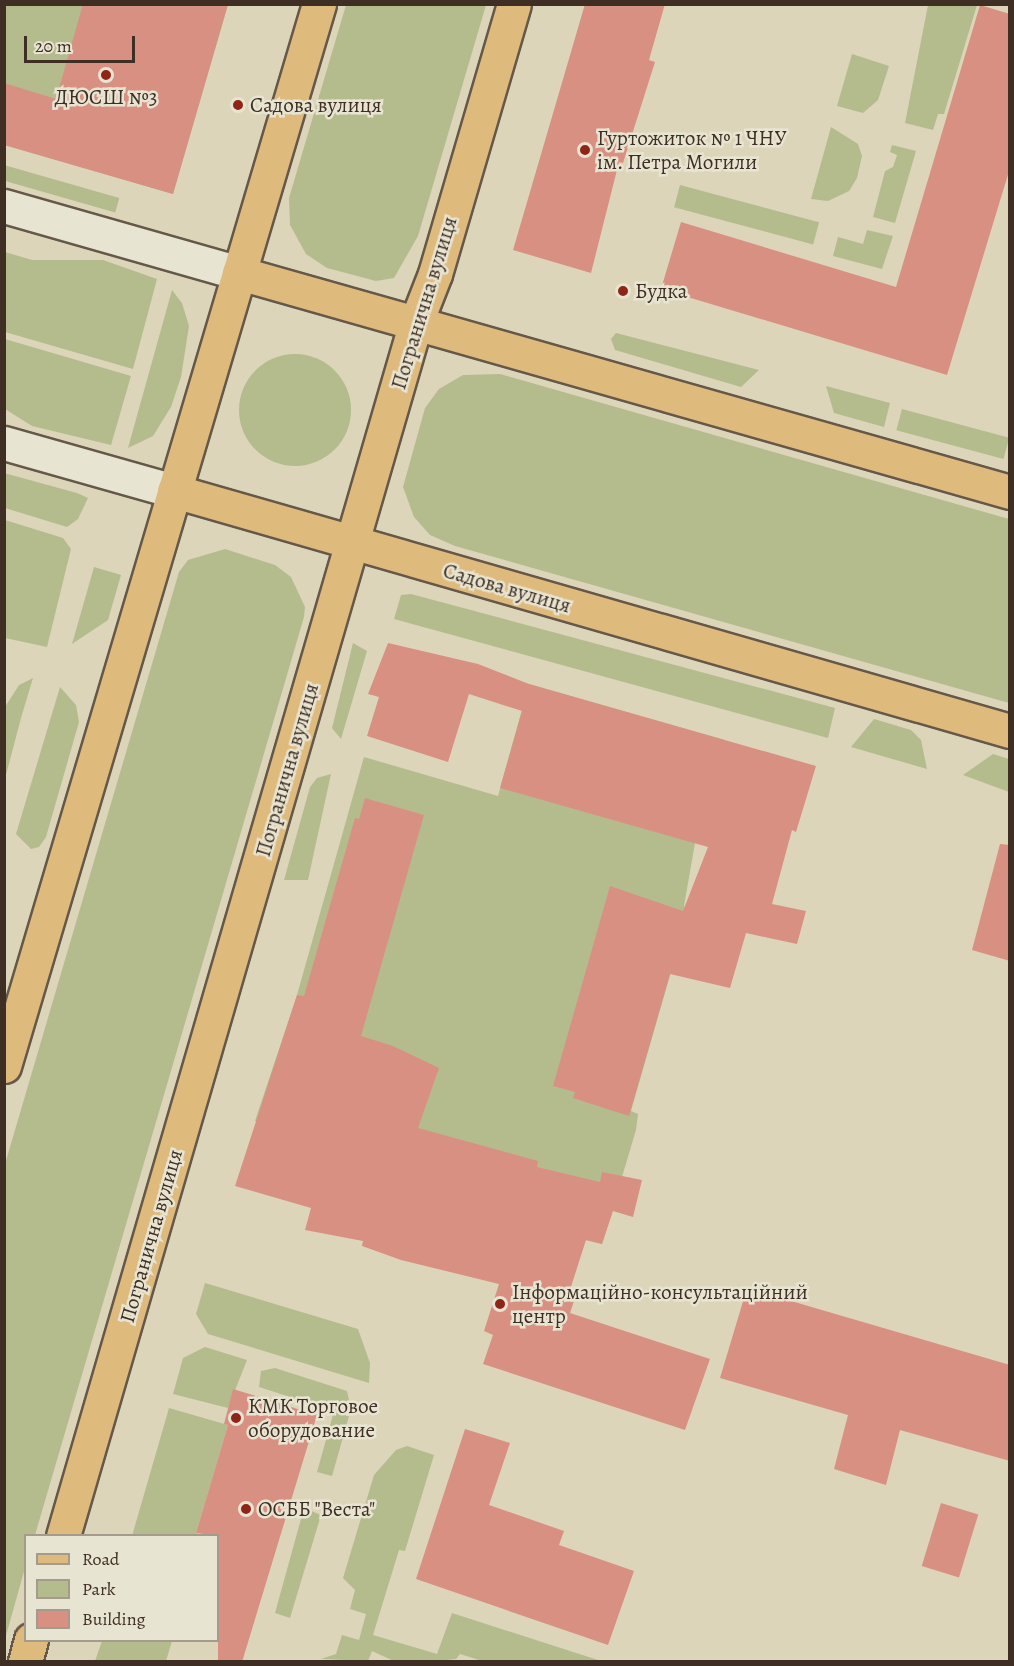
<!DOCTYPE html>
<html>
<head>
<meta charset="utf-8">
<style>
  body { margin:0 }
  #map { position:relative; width:1014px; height:1666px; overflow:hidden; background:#dcd5ba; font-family:Alegreya,serif }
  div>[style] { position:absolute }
  .green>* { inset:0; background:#b4bc8d; transform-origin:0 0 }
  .round { border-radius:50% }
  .building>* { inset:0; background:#d89083; transform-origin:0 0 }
  .roads { filter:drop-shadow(2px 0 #665849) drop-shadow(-2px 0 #665849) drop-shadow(0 2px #665849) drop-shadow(0 -2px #665849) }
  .minor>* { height:33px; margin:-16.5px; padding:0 16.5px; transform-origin:16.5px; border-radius:16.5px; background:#e8e4d2 }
  .major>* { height:33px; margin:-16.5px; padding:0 16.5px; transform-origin:16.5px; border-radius:16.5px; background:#deba7d }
  .dots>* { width:16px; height:16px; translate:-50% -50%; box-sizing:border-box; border:3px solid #e8e4d2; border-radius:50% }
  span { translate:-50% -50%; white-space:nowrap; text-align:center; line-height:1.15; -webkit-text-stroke:5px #e8e4d2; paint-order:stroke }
  .poi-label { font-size:21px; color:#3f2e23 }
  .left { translate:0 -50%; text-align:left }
  .street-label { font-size:21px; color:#3f2e23 }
  .frame { position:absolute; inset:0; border:6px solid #3f2e23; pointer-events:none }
  .legend { position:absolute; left:24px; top:1534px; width:195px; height:108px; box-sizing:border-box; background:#e8e4d2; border:2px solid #a49b8c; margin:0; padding:8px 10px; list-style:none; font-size:18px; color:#3f2e23 }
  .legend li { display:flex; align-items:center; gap:12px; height:30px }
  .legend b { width:30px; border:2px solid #a49b8c }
  .scale { position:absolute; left:24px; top:36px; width:111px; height:27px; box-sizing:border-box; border:3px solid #3f2e23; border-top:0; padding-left:8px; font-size:18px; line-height:21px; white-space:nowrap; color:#3f2e23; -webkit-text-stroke:4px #e8e4d2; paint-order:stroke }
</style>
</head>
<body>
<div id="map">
  <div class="green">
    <div style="clip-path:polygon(4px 5px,228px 5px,173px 194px,5px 145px)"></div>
    <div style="clip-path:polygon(346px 5px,486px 5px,418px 236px,394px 278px,376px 281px,327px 268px,306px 254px,290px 225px,289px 198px)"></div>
    <div style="clip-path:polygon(928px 5px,977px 5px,944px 114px,938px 114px,933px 130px,905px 123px)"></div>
    <div style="clip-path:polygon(852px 54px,889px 66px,878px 100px,863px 113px,837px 106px)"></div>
    <div style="clip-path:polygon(831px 127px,858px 144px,862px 156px,857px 178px,849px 191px,828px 201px,811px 199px)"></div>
    <div style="clip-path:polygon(892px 145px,916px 151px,895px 223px,873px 217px,885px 171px,893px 167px,897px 155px,890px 152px)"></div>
    <div style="left:4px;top:165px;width:120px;height:15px;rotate:16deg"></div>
    <div style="left:680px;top:185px;width:144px;height:23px;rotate:15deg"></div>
    <div style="clip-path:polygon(867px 230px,893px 236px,882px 269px,833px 256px,838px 237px,863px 244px)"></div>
    <div style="clip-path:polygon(5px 252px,32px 260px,103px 260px,157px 279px,133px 369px,5px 332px)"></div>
    <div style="clip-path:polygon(172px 290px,182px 303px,189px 326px,181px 377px,171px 407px,153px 436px,128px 448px)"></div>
    <div style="clip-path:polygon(616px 333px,759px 370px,741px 387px,615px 350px,611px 339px)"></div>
    <div style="clip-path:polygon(5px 339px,131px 376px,111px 445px,32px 426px,5px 409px)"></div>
    <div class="round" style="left:239px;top:354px;width:112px;height:112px"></div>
    <div style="clip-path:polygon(500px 374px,1009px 519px,1009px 703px,455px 546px,430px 535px,414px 517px,403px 487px,425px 408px,439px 389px,463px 375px)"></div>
    <div style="clip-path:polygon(826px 386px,890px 403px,884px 427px,834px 413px)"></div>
    <div style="left:902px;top:409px;width:111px;height:22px;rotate:15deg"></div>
    <div style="clip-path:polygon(4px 473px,77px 493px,88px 498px,78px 519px,67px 527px,5px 508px)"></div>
    <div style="clip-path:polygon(5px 520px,63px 538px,71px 549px,47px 647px,5px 638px)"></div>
    <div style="clip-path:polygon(225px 549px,275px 565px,291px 577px,305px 607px,304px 617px,35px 1535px,26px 1536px,25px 1568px,5px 1639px,5px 1164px,179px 572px,188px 560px)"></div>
    <div style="clip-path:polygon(94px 567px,121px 575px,108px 620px,72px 644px)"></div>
    <div style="clip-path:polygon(411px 594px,835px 708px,828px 738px,394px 619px,401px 595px)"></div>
    <div style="clip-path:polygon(353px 643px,367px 651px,341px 739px,332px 728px)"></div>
    <div style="clip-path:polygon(33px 678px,21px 718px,5px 779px,5px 707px,19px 685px)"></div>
    <div style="clip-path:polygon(529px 684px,725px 740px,695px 843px,684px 906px,688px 913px,631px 1111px,638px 1114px,636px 1130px,602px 1244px,564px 1235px,255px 1121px,297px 995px,364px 757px,498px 796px)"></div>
    <div style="clip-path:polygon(60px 687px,76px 705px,79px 722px,46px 837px,39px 847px,31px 849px,16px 834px)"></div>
    <div style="clip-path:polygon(874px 719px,911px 730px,921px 740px,927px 769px,851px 747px)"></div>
    <div style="clip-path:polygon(993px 754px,1009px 759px,1009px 792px,963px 775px)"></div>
    <div style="clip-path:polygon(331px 774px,308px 880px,284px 880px,310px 787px,317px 778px)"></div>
    <div style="clip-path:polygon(205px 1283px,358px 1329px,370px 1363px,369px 1383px,208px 1334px,196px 1314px)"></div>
    <div style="clip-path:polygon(205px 1347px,247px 1360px,228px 1408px,173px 1394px,183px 1358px)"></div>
    <div style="clip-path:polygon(275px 1368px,347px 1391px,351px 1409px,332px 1476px,317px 1472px,334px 1411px,259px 1387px,261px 1371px)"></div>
    <div style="clip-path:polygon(169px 1408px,228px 1425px,196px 1533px,202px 1535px,132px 1536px)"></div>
    <div style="clip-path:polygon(407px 1446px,434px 1455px,405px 1551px,399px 1550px,373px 1635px,437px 1654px,452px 1613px,601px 1661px,482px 1661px,460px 1654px,456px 1659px,438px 1661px,396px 1662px,372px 1651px,368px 1661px,321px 1659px,336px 1654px,342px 1635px,359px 1640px,366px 1614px,350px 1609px,355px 1590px,343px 1578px,374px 1475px,396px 1450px)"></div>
    <div style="clip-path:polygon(304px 1508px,321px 1515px,290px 1618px,275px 1613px)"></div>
    <div style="clip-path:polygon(102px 1641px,102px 1640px,172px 1641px,166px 1661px,95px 1661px)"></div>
  </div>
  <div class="building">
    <div style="clip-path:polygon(83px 4px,228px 4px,173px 194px,4px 145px,4px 83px,56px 99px)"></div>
    <div style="clip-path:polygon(585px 4px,665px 4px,649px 60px,655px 62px,623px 163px,619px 162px,591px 273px,513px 250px)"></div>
    <div style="clip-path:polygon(980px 5px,1010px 14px,1010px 168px,947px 375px,661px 289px,681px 222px,896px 287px)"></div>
    <div style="clip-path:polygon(388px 643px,478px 664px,529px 684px,816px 766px,796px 832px,792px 830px,772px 904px,806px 911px,797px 944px,746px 933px,730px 988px,670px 974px,629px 1116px,573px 1098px,575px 1092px,553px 1086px,610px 886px,683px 911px,708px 847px,500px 788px,522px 711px,469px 694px,448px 762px,367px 736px,379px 697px,368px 694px)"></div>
    <div style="clip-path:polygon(365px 798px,424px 815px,361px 1036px,393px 1046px,439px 1068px,418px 1128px,538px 1161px,537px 1167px,600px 1182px,602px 1172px,642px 1180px,633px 1217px,613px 1211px,602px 1244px,586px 1240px,569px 1293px,576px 1295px,570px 1313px,710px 1359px,685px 1430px,483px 1364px,493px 1335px,484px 1331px,499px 1284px,401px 1260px,362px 1246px,363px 1241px,305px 1230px,311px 1208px,235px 1186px,297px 995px,304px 996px,355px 818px,359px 819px)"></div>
    <div style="clip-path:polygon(1000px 844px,1010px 845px,1010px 961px,972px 950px)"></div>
    <div style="clip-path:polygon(747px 1288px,1010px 1365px,1010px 1461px,900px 1430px,886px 1485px,834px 1469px,848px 1415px,720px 1378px)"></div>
    <div style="clip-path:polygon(233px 1389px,317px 1415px,242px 1662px,218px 1662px,218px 1536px,196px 1533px,228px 1425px,224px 1424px)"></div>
    <div style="clip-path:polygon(465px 1429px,510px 1443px,489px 1505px,564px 1531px,559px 1545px,634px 1571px,608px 1645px,416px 1579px)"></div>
    <div style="left:941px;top:1503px;width:39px;height:66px;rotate:17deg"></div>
  </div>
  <div class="roads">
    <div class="minor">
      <div style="left:4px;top:206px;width:244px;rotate:15.9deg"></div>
      <div style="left:4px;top:443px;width:177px;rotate:15.8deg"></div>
    </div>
    <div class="major">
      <div style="left:239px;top:273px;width:801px;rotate:15.86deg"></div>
      <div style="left:174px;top:491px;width:870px;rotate:16.02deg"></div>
      <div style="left:4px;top:1066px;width:1108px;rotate:-73.48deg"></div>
      <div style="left:63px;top:1536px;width:1261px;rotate:-73.79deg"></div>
      <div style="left:415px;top:325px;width:55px;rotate:-68.6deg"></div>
      <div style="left:435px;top:274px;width:281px;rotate:-73.7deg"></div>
      <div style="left:25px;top:1662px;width:23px;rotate:-75deg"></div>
    </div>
  </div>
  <div class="dots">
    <div style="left:106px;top:75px;background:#8f2418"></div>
    <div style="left:238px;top:105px;background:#8f2418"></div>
    <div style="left:585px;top:150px;background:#8f2418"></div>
    <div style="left:623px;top:291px;background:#8f2418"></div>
    <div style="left:500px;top:1304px;background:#8f2418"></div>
    <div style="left:236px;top:1418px;background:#8f2418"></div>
    <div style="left:246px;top:1509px;background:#8f2418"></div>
  </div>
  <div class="poi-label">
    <span style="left:106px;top:97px">ДЮСШ №3</span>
    <span class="left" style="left:250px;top:105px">Садова вулиця</span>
    <span class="left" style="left:597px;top:150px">Гуртожиток № 1 ЧНУ<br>ім. Петра Могили</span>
    <span class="left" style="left:635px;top:291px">Будка</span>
    <span class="left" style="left:512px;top:1304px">Інформаційно-консультаційний<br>центр</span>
    <span class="left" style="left:248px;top:1418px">КМК Торговое<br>оборудование</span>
    <span class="left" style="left:258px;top:1509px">ОСББ "Веста"</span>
  </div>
  <div class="street-label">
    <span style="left:424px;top:303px;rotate:-73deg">Погранична вулиця</span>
    <span style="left:507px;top:588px;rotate:16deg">Садова вулиця</span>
    <span style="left:287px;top:770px;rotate:-74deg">Погранична вулиця</span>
    <span style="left:151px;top:1236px;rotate:-74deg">Погранична вулиця</span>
  </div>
  <div class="frame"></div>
  <ul class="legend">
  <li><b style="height:8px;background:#deba7d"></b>Road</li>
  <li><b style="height:16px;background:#b4bc8d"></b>Park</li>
  <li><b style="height:16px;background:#d89083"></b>Building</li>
  </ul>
  <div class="scale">20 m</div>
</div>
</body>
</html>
